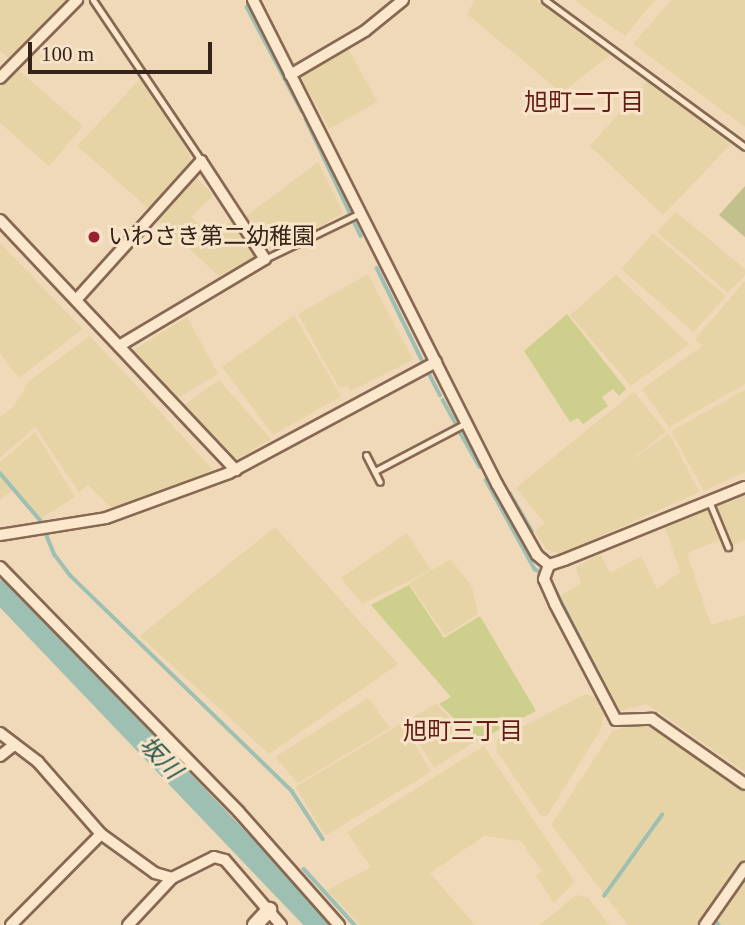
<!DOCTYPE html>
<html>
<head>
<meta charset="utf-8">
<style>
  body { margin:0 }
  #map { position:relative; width:745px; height:925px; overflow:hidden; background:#f0d9b9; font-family:"Times New Roman","Noto Sans JP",serif }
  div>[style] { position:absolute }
  .farmland>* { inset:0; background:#e6d4a6; transform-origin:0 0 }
  .green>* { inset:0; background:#cece8d }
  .cemetery>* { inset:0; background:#c2c18d }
  .stream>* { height:3.5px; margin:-1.75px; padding:0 1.75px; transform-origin:1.75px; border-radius:1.75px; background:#9ec0b2 }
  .river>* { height:23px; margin:-11.5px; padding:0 11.5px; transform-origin:11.5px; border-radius:11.5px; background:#9ec0b2 }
  .roads { filter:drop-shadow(2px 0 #876853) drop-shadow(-2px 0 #876853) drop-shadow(0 2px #876853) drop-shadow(0 -2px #876853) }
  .service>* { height:5px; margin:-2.5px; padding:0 2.5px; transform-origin:2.5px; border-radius:2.5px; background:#fbe7cc }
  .minor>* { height:10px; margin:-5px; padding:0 5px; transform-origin:5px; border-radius:5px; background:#fbe7cc }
  .tertiary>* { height:14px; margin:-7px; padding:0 7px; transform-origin:7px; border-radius:7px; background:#fbe7cc }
  .dots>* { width:19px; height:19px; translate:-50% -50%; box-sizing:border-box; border:4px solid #f7e4c8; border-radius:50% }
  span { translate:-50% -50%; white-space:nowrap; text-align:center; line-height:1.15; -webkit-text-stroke:6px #f7e4c8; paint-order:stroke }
  .poi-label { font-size:23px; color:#352319 }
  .left { translate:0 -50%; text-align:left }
  .neighbourhood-label { font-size:24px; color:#641c16 }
  .water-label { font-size:24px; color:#27564d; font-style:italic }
  .scale { position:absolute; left:28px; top:42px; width:184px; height:32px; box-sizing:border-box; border:4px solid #352319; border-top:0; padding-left:9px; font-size:21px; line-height:24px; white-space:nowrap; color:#352319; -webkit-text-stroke:5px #f7e4c8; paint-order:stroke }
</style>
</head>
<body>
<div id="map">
  <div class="farmland">
    <div style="clip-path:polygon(0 0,68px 0,10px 60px,0 51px)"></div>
    <div style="clip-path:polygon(475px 0,536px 0,610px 55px,562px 93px,467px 14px)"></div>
    <div style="clip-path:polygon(574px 0,655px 0,625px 36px)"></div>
    <div style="clip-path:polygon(671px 0,745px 0,745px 127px,633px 44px)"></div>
    <div style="left:347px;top:47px;width:63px;height:55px;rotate:61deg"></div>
    <div style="clip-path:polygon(17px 69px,83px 126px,49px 166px,0 123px,0 87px)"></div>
    <div style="clip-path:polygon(142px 77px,190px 155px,191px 165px,149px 209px,77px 146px)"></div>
    <div style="clip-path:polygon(647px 81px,733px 142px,663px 215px,590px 146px)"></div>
    <div style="clip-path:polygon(318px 162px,343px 213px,273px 253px,246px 216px)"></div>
    <div style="clip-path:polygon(196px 177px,213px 195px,192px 217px,212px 238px,232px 220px,256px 257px,219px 276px,157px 220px)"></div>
    <div style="clip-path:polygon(676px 212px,745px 269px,745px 275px,728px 293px,657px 232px)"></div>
    <div style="left:653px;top:233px;width:96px;height:48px;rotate:41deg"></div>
    <div style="clip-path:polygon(0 243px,83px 329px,19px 378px,0 353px)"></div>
    <div style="clip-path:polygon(368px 274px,413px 360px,351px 391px,347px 386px,339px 388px,298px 314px)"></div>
    <div style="clip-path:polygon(616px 275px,689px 344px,631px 386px,570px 315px)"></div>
    <div style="clip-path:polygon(745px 281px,745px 384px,669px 427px,642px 389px,702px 346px,695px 339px)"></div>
    <div style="clip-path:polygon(294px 315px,341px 396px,273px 435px,222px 367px)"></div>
    <div style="clip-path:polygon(187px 317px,218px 374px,178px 398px,132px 351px)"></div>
    <div style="clip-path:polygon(90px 336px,132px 381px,213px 470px,112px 508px,88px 485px,79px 492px,35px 427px,0 458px,0 417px,14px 406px,30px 380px)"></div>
    <div style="clip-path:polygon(219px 380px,271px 439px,237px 459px,184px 405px)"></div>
    <div style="clip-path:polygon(745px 390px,745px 472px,704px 491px,671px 431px)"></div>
    <div style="left:634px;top:392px;width:51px;height:152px;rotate:51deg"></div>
    <div style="clip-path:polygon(35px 432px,75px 497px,40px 519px,13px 490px,0 500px,0 462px)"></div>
    <div style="clip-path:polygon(669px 433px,699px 492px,561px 554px,547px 550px,534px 531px)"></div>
    <div style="clip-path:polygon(745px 495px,745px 540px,731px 546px,714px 507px)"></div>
    <div style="clip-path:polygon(709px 509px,723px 539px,687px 553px,711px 625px,745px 615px,745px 772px,647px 704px,620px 711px,561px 595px,581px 584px,576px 567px,600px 554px,610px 573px,641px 556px,657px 589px,680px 572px,665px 527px)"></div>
    <div style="clip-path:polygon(275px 527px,398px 664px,269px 754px,140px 636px)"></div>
    <div style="clip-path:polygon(407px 533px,431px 570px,362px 604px,341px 578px)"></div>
    <div style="clip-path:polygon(451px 559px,472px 587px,478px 614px,445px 635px,409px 583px)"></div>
    <div style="clip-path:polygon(586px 694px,595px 697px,604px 712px,601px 729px,547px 816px,541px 816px,496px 750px,498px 739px)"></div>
    <div style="clip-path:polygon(368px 698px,390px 728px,298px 783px,275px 757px)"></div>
    <div style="clip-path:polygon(436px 704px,474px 742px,434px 768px,406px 721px)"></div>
    <div style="left:402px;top:723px;width:57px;height:124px;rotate:59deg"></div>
    <div style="clip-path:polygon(648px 723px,745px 789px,745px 859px,698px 925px,628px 925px,551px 825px,613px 730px)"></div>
    <div style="clip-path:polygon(484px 746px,575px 882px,554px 903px,536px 876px,542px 871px,521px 841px,484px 836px,430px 873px,475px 925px,360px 925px,327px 890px,371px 867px,347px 832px)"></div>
    <div style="clip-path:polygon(745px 879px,745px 925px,712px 925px,715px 920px)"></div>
    <div style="clip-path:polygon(576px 895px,588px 897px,609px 925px,540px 925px)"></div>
  </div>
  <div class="green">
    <div style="clip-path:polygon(567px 314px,626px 389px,619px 396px,613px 389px,602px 397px,608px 406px,583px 424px,578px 418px,570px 422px,524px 351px)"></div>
    <div style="clip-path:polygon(409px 585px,444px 638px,480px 616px,536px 711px,477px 741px,439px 704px,451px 697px,371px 605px)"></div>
  </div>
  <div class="cemetery">
    <div style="clip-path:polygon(745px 186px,745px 237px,719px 215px)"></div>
  </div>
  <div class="stream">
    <div style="left:247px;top:7px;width:118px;rotate:62.1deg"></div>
    <div style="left:306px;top:119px;width:129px;rotate:64.8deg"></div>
    <div style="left:377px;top:268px;width:102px;rotate:63.9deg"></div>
    <div style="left:429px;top:373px;width:25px;rotate:63deg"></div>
    <div style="left:443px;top:400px;width:25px;rotate:61deg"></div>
    <div style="left:460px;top:432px;width:40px;rotate:60.3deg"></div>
    <div style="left:0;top:473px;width:63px;rotate:49.5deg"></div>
    <div style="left:41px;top:521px;width:37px;rotate:68deg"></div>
    <div style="left:55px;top:555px;width:26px;rotate:53deg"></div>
    <div style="left:71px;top:576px;width:308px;rotate:44.2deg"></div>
    <div style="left:292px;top:791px;width:57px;rotate:57.1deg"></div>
    <div style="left:486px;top:480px;width:102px;rotate:61.2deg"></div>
    <div style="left:535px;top:569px;width:18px;rotate:34deg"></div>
    <div style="left:550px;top:579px;width:143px;rotate:62.9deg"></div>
    <div style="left:510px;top:493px;width:44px;rotate:59.9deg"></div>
    <div style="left:304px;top:869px;width:76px;rotate:47.7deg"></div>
    <div style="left:604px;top:896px;width:100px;rotate:-54.4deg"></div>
    <div style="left:715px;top:920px;width:6px;rotate:51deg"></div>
  </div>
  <div class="river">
    <div style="left:0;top:591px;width:462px;rotate:46.3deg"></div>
  </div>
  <div class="roads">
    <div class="service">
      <div style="left:93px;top:0;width:193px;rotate:56deg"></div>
      <div style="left:545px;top:0;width:248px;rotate:36.3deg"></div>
      <div style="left:265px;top:259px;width:106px;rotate:-25.8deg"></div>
      <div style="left:366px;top:455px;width:30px;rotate:63deg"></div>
      <div style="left:375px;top:471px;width:103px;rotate:-27.8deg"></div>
      <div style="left:709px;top:501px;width:50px;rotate:67.6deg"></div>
    </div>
    <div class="minor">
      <div style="left:253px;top:0;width:542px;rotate:63.25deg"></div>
      <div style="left:497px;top:484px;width:81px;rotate:60.6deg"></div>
      <div style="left:537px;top:555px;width:16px;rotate:40deg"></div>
      <div style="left:549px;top:565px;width:16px;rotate:-18deg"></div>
      <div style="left:564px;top:560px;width:195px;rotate:-22deg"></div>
      <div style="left:290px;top:75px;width:87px;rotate:-30.4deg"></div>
      <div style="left:365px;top:31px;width:49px;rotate:-39.2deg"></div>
      <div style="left:0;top:78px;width:110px;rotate:-45.4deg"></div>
      <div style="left:0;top:220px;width:344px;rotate:46.7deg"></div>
      <div style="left:76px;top:300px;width:187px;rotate:-48deg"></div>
      <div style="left:201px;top:161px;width:117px;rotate:56.9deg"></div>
      <div style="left:265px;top:259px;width:170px;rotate:149.2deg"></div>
      <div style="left:0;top:535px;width:107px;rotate:-9.1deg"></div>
      <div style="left:106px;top:518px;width:131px;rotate:-20.1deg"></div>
      <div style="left:229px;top:473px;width:235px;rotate:-28.2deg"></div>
      <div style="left:549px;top:565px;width:15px;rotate:110deg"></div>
      <div style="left:544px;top:579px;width:27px;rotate:66deg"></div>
      <div style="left:555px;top:604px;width:131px;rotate:62.3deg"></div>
      <div style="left:616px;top:720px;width:36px;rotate:-2deg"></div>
      <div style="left:652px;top:719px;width:113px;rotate:35deg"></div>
      <div style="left:0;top:567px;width:342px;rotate:45.7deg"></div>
      <div style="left:239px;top:812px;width:151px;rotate:48.5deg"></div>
      <div style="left:0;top:733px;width:48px;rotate:37.3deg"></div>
      <div style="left:38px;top:762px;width:96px;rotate:48.8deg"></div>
      <div style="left:101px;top:834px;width:67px;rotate:35.8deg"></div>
      <div style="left:155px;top:873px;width:18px;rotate:16deg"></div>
      <div style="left:172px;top:878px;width:47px;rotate:-26.6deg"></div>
      <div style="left:214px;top:857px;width:11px;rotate:15deg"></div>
      <div style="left:225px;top:860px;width:86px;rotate:49.3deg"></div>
      <div style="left:0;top:756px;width:16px;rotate:-38deg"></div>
      <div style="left:11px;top:925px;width:128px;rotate:-45.3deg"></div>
      <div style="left:128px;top:925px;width:64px;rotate:-46.9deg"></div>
      <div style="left:705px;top:925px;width:70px;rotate:-54.9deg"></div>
    </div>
    <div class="tertiary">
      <div style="left:255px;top:925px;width:21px;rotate:-47deg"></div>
    </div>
  </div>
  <div class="dots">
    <div style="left:94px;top:237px;background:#9a1f2f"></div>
  </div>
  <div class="poi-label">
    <span class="left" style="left:108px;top:237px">いわさき第二幼稚園</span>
  </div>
  <div class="neighbourhood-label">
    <span style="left:584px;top:103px">旭町二丁目</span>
    <span style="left:463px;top:732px">旭町三丁目</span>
  </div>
  <div class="water-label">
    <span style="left:160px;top:758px;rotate:46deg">坂川</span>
  </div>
  <div class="scale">100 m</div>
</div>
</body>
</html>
